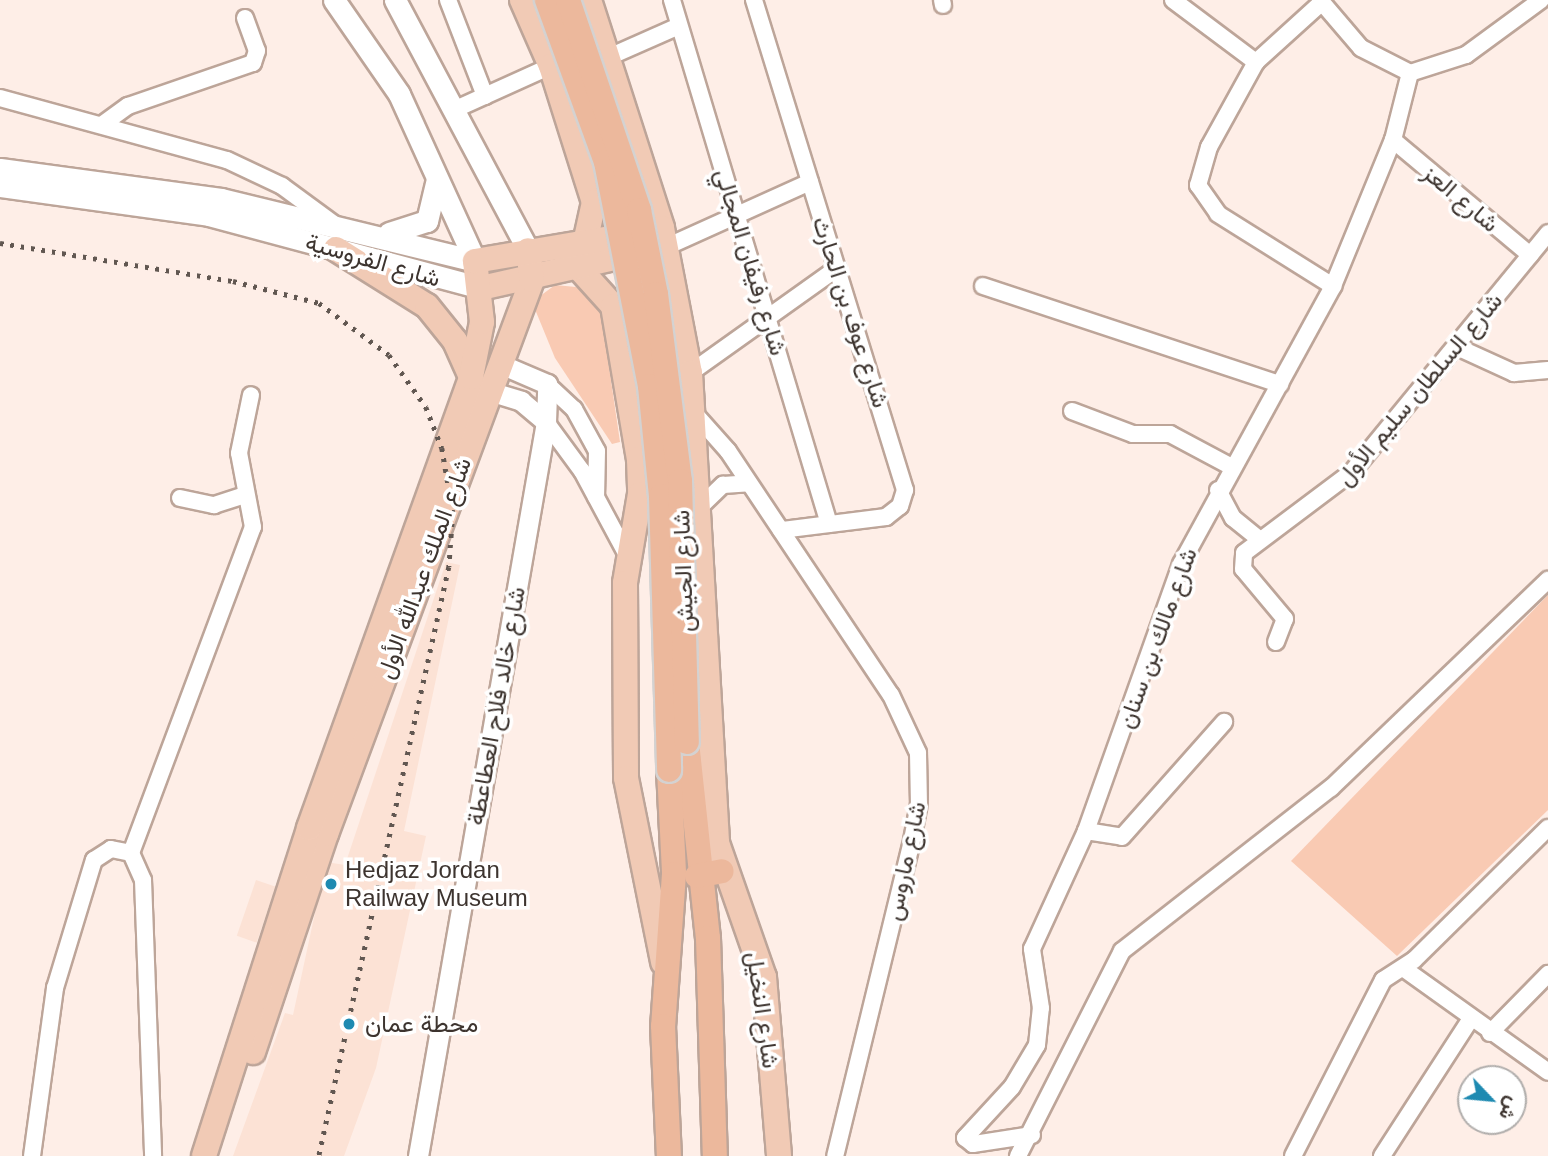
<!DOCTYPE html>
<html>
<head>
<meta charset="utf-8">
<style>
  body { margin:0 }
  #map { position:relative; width:1548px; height:1156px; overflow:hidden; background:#feeee7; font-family:Arial,Vazirmatn,sans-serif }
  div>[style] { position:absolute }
  .built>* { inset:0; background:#fce2d5; transform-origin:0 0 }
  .green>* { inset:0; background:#f9cab3 }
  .roads { filter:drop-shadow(2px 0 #bda599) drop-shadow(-2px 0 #bda599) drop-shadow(0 2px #bda599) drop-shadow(0 -2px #bda599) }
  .minor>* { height:16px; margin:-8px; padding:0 8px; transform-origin:8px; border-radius:8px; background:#fff }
  .tertiary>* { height:19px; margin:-9.5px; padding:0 9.5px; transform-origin:9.5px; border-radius:9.5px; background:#fff }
  .secondary>* { height:21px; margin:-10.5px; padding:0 10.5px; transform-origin:10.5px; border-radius:10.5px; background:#fff }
  .primary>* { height:24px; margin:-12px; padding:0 12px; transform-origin:12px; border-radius:12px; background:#f1cab5 }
  .trunk>* { height:24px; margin:-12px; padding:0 12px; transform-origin:12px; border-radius:12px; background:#ecb89c }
  .rail>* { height:4.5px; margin-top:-2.25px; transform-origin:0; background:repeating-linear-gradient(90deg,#615751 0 3.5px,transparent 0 10.5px) }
  .bridges { filter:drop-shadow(2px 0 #d4d2d1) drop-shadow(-2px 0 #d4d2d1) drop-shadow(0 2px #d4d2d1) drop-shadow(0 -2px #d4d2d1) }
  .trunk-bridge>* { height:24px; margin:-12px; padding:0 12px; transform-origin:12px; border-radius:12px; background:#ecb89c }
  .dots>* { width:19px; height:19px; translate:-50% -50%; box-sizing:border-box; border:4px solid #fff; border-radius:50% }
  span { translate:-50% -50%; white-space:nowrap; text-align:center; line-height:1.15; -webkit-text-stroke:7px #fff; paint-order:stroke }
  .street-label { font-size:24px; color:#3d342f }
  .poi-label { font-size:24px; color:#3d342f }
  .left { translate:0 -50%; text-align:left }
  .north { position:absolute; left:1457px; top:1065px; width:70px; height:70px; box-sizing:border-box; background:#fff; border:2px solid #b1aeac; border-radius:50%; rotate:116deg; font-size:19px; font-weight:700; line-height:28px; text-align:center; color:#3d342f }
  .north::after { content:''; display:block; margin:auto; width:24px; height:32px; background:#1e8ab1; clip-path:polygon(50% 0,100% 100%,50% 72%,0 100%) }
</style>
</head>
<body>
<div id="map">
  <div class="built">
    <div style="clip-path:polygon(446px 562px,460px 565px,404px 831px,426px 836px,376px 1068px,344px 1156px,233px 1156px,285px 1013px,293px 1015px,326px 862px,345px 865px)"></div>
    <div style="left:256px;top:880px;width:21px;height:59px;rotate:19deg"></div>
  </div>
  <div class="green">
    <div style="clip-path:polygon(555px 285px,576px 287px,600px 305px,620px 442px,612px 444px,555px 358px,532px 302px)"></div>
    <div style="clip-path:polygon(1548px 595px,1548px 810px,1397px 956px,1291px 861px)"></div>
  </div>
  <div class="roads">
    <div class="minor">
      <div style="left:448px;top:0;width:103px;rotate:68.9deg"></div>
      <div style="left:672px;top:0;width:547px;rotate:73.32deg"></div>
      <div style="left:754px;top:0;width:513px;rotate:72.87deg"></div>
      <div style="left:905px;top:490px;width:17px;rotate:107deg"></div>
      <div style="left:900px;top:506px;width:18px;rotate:142deg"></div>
      <div style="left:886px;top:517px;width:106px;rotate:172.9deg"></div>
      <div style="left:942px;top:0;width:5px;rotate:79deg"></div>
      <div style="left:1173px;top:0;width:104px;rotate:36.8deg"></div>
      <div style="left:1320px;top:0;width:63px;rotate:49.5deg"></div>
      <div style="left:1361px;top:48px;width:55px;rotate:27deg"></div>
      <div style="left:1410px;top:73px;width:59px;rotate:-17.8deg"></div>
      <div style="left:1466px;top:55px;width:93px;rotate:-36.3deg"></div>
      <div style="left:1321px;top:3px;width:88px;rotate:137.8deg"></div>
      <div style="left:1256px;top:62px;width:97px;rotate:118.9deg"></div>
      <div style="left:1209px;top:147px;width:40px;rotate:106deg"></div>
      <div style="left:1198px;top:185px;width:35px;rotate:55deg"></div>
      <div style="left:1218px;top:214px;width:136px;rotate:32.1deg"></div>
      <div style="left:611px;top:56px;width:74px;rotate:-23.8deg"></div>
      <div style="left:0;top:98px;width:235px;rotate:15.3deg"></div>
      <div style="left:227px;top:160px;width:61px;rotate:25.3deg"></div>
      <div style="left:282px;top:186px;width:66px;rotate:36.3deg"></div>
      <div style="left:458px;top:108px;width:102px;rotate:-24.3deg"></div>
      <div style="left:103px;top:124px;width:31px;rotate:-36deg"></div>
      <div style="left:128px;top:106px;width:132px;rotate:-19deg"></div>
      <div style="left:253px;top:63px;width:13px;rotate:-72deg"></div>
      <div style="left:257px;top:51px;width:35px;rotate:-110deg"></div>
      <div style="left:1393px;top:140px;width:179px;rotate:40deg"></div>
      <div style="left:666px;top:247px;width:158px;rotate:-24.3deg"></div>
      <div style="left:983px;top:286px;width:313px;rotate:18.3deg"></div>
      <div style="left:1457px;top:347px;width:63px;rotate:24.5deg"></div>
      <div style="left:1514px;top:373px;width:34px;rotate:-5deg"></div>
      <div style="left:690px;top:373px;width:181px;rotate:-35.5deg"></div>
      <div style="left:547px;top:384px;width:37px;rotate:43deg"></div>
      <div style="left:574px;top:409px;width:48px;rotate:61.3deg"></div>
      <div style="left:597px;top:451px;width:46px;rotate:91.2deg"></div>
      <div style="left:1072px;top:411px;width:65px;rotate:20.7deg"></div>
      <div style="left:1133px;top:434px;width:37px"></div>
      <div style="left:1170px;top:434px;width:68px;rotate:28.1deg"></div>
      <div style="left:696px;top:415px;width:48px;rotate:48.4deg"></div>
      <div style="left:728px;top:451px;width:293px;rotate:56.3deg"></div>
      <div style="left:891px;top:695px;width:64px;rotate:65deg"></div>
      <div style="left:918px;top:753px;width:51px;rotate:88.9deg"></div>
      <div style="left:919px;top:804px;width:42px;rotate:101deg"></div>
      <div style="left:911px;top:845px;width:320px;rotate:103.7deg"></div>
      <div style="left:546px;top:422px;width:61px;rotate:53.7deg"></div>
      <div style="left:582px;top:471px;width:95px;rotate:61.8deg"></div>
      <div style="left:1218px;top:490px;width:32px;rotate:62deg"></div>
      <div style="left:1233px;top:518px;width:32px;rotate:39deg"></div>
      <div style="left:180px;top:498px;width:35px;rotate:12deg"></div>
      <div style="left:214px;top:505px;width:33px;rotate:-18deg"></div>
      <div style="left:703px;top:504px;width:28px;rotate:-44deg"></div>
      <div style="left:723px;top:485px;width:26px;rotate:-4deg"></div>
      <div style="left:1276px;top:642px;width:25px;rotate:-69deg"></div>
      <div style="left:1285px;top:619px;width:65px;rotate:-130deg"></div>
      <div style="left:1243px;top:569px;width:16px;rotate:-86deg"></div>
      <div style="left:1244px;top:553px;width:135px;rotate:-36.9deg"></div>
      <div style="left:1352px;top:472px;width:309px;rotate:-50.6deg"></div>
      <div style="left:1086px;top:831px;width:36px;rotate:9deg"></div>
      <div style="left:1122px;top:837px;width:154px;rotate:-48.4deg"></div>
      <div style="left:131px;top:853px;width:348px;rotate:-69.5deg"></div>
      <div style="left:253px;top:527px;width:75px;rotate:-100.7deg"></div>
      <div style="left:239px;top:453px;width:59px;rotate:-78.3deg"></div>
      <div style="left:1403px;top:968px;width:178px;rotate:35.6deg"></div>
      <div style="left:1490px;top:1033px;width:83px;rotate:-45.5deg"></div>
      <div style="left:1032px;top:1135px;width:60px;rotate:171.3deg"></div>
      <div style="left:973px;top:1144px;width:10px;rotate:-143deg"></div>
      <div style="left:965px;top:1138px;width:69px;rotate:-47.3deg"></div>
      <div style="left:1012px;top:1087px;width:49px;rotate:-59.2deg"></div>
      <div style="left:1037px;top:1045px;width:37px;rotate:-84deg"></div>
      <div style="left:1041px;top:1008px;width:60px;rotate:-98.7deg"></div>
      <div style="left:1032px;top:949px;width:130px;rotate:-65.4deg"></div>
      <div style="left:1086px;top:831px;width:283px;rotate:-70.4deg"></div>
      <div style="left:1181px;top:564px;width:317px;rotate:-61.3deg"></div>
      <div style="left:1333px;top:286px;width:158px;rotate:-67.7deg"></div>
      <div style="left:1393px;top:140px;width:69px;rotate:-75.8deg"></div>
      <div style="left:32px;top:1156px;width:170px;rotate:-82.2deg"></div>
      <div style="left:55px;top:988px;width:134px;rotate:-73.1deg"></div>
      <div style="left:94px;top:860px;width:20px;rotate:-33deg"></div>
      <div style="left:111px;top:849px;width:20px;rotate:11deg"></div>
      <div style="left:131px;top:853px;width:30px;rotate:66deg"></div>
      <div style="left:143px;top:880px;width:276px;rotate:87.9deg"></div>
      <div style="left:1018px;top:1156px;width:230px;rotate:-63.1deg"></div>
      <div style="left:1122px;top:951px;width:265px;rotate:-38deg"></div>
      <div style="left:1331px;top:788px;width:301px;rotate:-43.8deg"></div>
      <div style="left:1293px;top:1156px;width:198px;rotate:-62.9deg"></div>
      <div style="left:1383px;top:980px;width:37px;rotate:-33deg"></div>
      <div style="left:1414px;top:960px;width:188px;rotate:-44.6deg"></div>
      <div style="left:1382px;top:1156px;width:162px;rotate:-57.1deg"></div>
    </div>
    <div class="tertiary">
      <div style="left:489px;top:391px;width:34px;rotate:17deg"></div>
      <div style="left:521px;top:401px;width:33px;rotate:40deg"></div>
      <div style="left:418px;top:1156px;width:745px;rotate:-80.11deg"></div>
      <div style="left:546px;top:422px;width:38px;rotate:-88deg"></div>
      <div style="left:547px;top:384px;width:53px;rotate:-156.8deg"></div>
    </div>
    <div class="secondary">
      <div style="left:334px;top:0;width:114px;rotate:55.3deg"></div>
      <div style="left:399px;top:94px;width:183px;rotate:65.5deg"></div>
      <div style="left:395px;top:0;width:283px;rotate:62deg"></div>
      <div style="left:0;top:169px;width:223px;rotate:7.7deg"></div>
      <div style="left:221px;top:199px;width:261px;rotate:13.7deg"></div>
      <div style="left:0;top:186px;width:211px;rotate:7.9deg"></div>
      <div style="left:209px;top:215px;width:282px;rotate:15deg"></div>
      <div style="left:389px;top:233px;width:40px;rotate:-18deg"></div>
      <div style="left:427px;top:221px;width:43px;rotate:-76.6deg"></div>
    </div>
    <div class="primary">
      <div style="left:522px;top:0;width:72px;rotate:66.3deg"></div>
      <div style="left:551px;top:66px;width:143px;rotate:72.5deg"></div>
      <div style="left:594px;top:202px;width:42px;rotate:102.4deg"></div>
      <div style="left:589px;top:0;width:239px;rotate:72.2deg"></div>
      <div style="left:662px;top:228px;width:148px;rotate:79.1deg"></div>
      <div style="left:690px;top:373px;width:471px;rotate:86.7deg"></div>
      <div style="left:717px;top:843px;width:142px;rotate:70.7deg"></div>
      <div style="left:764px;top:977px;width:180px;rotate:85.2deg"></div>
      <div style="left:336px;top:249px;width:107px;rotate:32.1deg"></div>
      <div style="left:427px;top:306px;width:45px;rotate:51.3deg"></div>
      <div style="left:455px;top:341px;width:39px;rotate:66deg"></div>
      <div style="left:576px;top:265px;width:55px;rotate:47.9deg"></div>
      <div style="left:613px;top:306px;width:155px;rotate:80.4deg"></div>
      <div style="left:639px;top:459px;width:35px;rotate:88deg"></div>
      <div style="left:640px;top:494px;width:90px;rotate:99.6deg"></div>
      <div style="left:625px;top:583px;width:195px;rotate:89.7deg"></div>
      <div style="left:626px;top:778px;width:188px;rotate:78.6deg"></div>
      <div style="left:481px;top:288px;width:168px;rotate:-12.7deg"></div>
      <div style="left:253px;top:1052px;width:230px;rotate:-71.5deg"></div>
      <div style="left:326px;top:834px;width:591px;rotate:-69.6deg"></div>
      <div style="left:532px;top:280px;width:30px;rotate:-98deg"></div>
      <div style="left:204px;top:1156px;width:344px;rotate:-72.2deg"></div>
      <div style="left:309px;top:828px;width:479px;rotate:-70.2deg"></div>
      <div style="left:471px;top:377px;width:56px;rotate:-78.7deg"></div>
      <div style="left:482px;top:322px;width:61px;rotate:-96.5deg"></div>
      <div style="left:475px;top:261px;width:167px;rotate:-9.6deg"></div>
    </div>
    <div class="trunk">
      <div style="left:687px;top:742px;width:197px;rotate:83.9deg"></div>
      <div style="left:708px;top:938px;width:218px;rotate:88.2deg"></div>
      <div style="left:669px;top:770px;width:104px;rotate:87.2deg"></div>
      <div style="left:674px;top:874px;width:152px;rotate:94.1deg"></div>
      <div style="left:663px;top:1026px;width:130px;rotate:87.4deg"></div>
      <div style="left:697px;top:876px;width:25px;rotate:-11deg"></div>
    </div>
  </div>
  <div class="rail">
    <div style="left:0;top:243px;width:236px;rotate:9.3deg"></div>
    <div style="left:233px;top:281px;width:89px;rotate:14.3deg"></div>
    <div style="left:319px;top:303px;width:87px;rotate:36.6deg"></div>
    <div style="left:389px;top:355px;width:64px;rotate:54.6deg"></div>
    <div style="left:426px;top:407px;width:44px;rotate:68.7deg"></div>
    <div style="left:442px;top:448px;width:66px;rotate:80.4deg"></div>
    <div style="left:453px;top:513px;width:54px;rotate:94.2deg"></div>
    <div style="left:449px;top:567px;width:603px;rotate:102.45deg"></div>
  </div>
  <div class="bridges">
    <div class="trunk-bridge">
      <div style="left:547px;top:0;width:172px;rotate:70deg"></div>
      <div style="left:606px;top:162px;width:228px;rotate:78.9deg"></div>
      <div style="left:650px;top:386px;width:111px;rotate:84.3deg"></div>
      <div style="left:661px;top:496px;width:274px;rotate:88.3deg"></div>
      <div style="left:568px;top:0;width:222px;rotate:71.3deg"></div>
      <div style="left:639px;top:210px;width:86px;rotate:78.6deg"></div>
      <div style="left:656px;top:294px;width:189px;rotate:82.7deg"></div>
      <div style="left:680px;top:481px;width:261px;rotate:88.5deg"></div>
    </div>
  </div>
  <div class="dots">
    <div style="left:331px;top:884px;background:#1e8ab1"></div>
    <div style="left:349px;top:1024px;background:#1e8ab1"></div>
  </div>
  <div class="street-label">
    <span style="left:1461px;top:198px;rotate:40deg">شارع العز</span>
    <span style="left:373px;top:260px;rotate:16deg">شارع الفروسية</span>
    <span style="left:751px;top:262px;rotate:73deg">شارع رفيفان المجالي</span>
    <span style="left:851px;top:312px;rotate:72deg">شارع عوف بن الحارث</span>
    <span style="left:1419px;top:389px;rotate:-50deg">شارع السلطان سليم الأول</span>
    <span style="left:424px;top:568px;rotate:-70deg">شارع الملك عبدالله الأول</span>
    <span style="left:683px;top:571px;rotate:-92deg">شارع الجيش</span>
    <span style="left:1157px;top:638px;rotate:-70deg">شارع مالك بن سنان</span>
    <span style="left:496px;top:706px;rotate:-80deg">شارع خالد فلاح العطاعطة</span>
    <span style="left:905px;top:861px;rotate:-78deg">شارع ماروس</span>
    <span style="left:763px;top:1010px;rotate:82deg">شارع النخيل</span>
  </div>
  <div class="poi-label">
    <span class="left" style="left:345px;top:884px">Hedjaz Jordan<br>Railway Museum</span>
    <span class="left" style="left:365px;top:1024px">محطة عمان</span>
  </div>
  <div class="north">ش</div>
</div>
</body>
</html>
